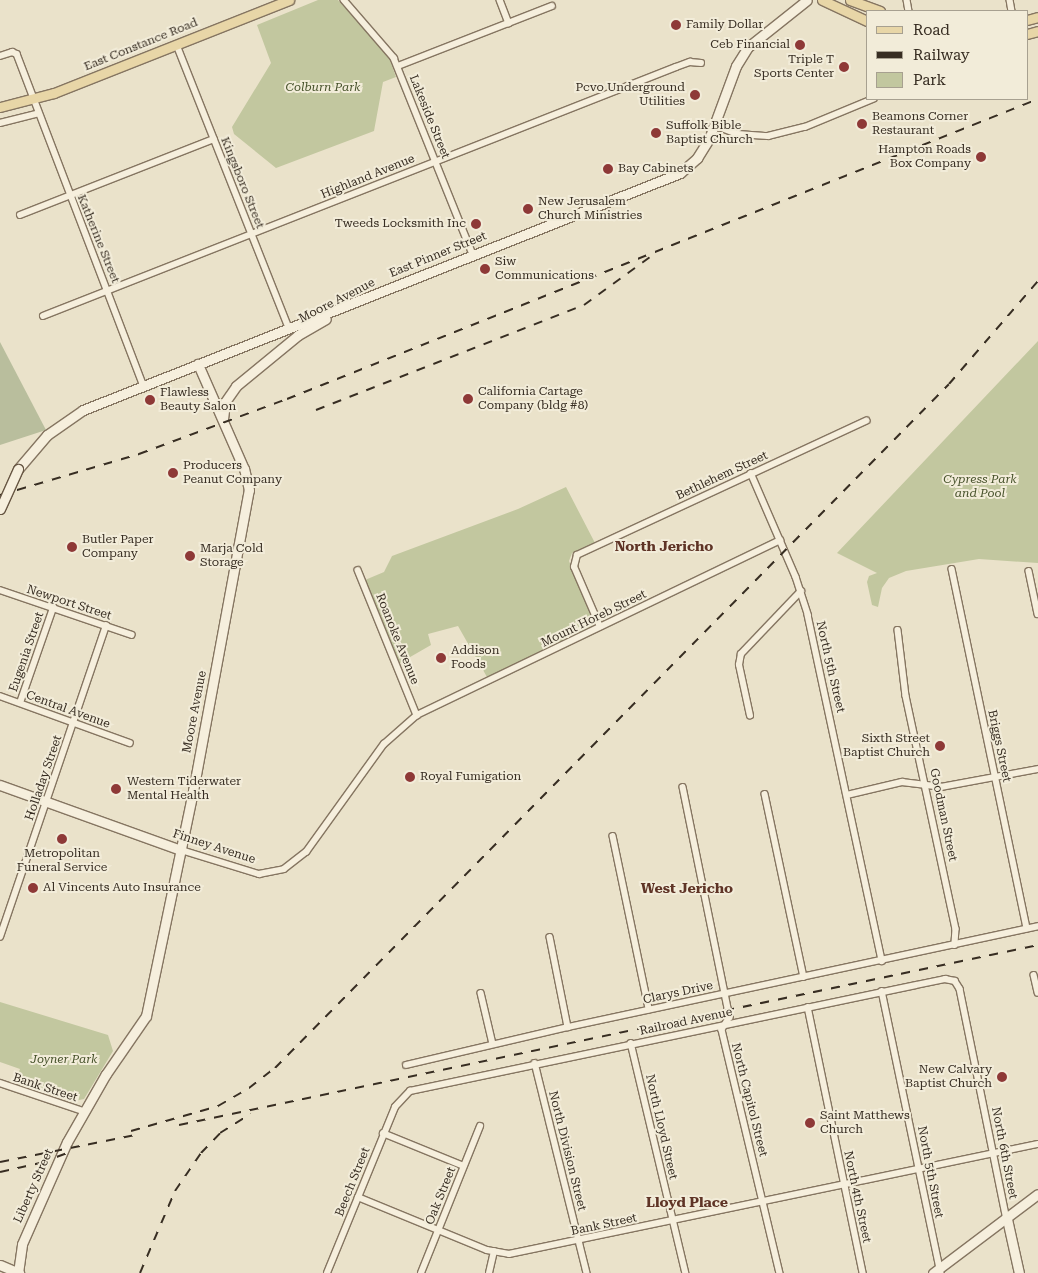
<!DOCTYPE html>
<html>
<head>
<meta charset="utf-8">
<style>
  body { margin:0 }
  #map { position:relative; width:1038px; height:1273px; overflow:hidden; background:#eae2ca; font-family:"Roboto Serif",serif }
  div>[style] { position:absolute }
  .green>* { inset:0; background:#c2c79f }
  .cemetery>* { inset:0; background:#b9be9d }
  .roads { filter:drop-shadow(1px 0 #857561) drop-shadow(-1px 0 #857561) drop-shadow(0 1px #857561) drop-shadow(0 -1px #857561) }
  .street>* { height:5.5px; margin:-2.75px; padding:0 2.75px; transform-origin:2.75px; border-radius:2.75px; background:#f6efdd }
  .secondary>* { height:9px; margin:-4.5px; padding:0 4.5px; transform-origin:4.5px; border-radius:4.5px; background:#f6efdd }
  .primary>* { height:9px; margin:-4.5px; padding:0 4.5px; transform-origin:4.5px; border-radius:4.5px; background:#e8d6a7 }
  .rail>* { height:2px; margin-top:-1px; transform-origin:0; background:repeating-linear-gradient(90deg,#372d22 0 9px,transparent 0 18px) }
  .bridges { filter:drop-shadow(1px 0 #675643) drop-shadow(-1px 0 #675643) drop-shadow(0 1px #675643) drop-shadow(0 -1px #675643) }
  .secondary-bridge>* { height:9px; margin:-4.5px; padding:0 4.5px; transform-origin:4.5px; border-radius:4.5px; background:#f6efdd }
  .dots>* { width:14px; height:14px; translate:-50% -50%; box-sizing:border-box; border:2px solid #f2ecd9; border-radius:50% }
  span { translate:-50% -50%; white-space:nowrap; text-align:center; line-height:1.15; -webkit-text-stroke:4px #f2ecd9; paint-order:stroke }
  .poi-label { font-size:12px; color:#372d22 }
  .left { translate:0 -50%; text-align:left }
  .right { translate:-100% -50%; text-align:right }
  .street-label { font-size:12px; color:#372d22 }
  .park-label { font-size:12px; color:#47522b; font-style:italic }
  .neighbourhood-label { font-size:14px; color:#5f3426; font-weight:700 }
  .legend { position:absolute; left:866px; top:10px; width:162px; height:90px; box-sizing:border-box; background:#f2ecd9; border:1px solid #a7a090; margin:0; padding:6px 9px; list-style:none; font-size:15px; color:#372d22 }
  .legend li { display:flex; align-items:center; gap:10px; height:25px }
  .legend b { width:25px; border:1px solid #a7a090 }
</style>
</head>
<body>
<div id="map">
  <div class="green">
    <div style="clip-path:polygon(318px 0,338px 0,389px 57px,396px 77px,383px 82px,374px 131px,276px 168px,234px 134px,232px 127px,271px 63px,257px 25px)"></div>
    <div style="clip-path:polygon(1038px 341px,1038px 563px,979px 559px,906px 571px,889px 578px,882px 588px,878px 607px,872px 605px,867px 582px,869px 576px,877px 573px,837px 553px)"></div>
    <div style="clip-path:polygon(566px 487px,595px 543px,572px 553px,569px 561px,595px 627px,487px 677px,458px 626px,428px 634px,431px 645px,398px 664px,365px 580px,384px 572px,392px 556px,518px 509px)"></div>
    <div style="clip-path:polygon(0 1002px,108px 1035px,113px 1051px,84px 1099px,74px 1101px,15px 1083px,20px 1069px,0 1062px)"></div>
  </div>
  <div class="cemetery">
    <div style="clip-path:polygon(0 342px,46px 430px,0 445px)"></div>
  </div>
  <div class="roads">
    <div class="street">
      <div style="left:344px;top:0;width:77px;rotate:49.2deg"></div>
      <div style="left:394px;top:58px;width:212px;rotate:68.1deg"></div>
      <div style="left:500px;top:0;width:25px;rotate:69deg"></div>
      <div style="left:907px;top:0;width:11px;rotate:80deg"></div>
      <div style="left:1010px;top:0;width:11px;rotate:80deg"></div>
      <div style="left:177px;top:45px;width:304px;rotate:68.4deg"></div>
      <div style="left:0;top:56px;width:13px;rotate:-18deg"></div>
      <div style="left:12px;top:52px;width:5px;rotate:22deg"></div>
      <div style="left:17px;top:54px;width:355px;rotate:69.1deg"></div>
      <div style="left:398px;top:66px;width:165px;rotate:-21.3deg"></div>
      <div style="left:0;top:123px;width:38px;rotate:-14deg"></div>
      <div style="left:714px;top:125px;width:26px;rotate:21deg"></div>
      <div style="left:738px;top:134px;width:30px;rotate:4deg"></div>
      <div style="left:768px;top:136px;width:38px;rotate:-14deg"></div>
      <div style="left:805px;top:127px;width:74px;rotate:-22.4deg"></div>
      <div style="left:20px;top:215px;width:208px;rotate:-21.4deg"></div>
      <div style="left:43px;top:316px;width:680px;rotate:-21.47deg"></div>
      <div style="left:676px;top:67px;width:15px;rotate:-20deg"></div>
      <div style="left:690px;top:62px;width:11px;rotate:5deg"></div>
      <div style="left:751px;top:473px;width:113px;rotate:66.6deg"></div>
      <div style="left:796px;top:577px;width:40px;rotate:72deg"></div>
      <div style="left:808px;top:615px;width:354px;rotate:77.9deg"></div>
      <div style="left:952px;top:569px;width:367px;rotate:78.2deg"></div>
      <div style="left:358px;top:570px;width:157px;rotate:67.9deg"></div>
      <div style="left:1029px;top:571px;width:44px;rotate:78.2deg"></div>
      <div style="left:0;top:590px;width:139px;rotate:18.8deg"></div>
      <div style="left:600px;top:627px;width:65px;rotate:-113.4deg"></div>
      <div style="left:574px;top:567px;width:12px;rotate:-76deg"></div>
      <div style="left:577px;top:555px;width:319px;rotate:-24.9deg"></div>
      <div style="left:898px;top:630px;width:66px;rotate:83.1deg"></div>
      <div style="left:906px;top:696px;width:238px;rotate:77.9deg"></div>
      <div style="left:956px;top:929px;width:16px;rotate:94deg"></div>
      <div style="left:0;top:696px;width:138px;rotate:19.9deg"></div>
      <div style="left:20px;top:703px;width:101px;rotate:-70.8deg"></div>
      <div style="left:750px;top:716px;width:52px;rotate:-102.2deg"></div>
      <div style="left:739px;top:665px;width:11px;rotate:-80deg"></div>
      <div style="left:741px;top:654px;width:87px;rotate:-46.4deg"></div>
      <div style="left:683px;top:787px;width:235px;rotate:78.5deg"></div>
      <div style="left:730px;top:1017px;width:15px;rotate:122deg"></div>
      <div style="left:722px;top:1030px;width:250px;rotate:76.6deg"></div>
      <div style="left:765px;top:794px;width:187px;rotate:78deg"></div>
      <div style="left:847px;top:795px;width:57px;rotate:-13.3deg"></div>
      <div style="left:902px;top:782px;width:39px;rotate:7deg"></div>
      <div style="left:941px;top:787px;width:99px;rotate:-10.5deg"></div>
      <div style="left:613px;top:836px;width:177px;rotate:78.2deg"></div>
      <div style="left:181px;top:850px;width:82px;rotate:17.1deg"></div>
      <div style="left:259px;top:874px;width:25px;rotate:-11deg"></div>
      <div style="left:284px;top:869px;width:28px;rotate:-38deg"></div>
      <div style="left:306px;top:852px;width:133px;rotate:-54.2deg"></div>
      <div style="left:384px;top:744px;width:44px;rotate:-41.3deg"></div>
      <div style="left:417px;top:715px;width:403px;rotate:-25.7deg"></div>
      <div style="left:0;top:937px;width:329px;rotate:-71.2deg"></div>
      <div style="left:550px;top:937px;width:92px;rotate:78.7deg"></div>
      <div style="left:1034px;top:975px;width:18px;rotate:77deg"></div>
      <div style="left:882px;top:991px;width:288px;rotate:78.2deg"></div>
      <div style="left:481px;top:993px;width:52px;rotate:76.8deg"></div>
      <div style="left:808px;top:1007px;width:272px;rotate:78.3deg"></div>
      <div style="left:631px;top:1043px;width:236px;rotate:76.6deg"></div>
      <div style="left:535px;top:1063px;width:216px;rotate:76.1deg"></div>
      <div style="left:406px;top:1065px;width:166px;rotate:-13.2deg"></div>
      <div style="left:568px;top:1027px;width:481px;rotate:-12.1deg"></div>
      <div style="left:0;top:1083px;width:88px;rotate:18.6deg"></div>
      <div style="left:383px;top:1133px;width:87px;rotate:22.2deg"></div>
      <div style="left:358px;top:1197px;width:139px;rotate:22.3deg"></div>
      <div style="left:487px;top:1250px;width:22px;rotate:10deg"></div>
      <div style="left:509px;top:1254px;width:540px;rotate:-11.75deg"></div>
      <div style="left:327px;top:1273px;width:179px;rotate:-67.7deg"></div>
      <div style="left:395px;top:1107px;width:22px;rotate:-47deg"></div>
      <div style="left:410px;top:1091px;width:547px;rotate:-11.82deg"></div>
      <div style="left:945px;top:979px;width:10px;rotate:11deg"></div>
      <div style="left:955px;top:981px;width:9px;rotate:58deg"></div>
      <div style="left:960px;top:989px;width:235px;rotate:78.5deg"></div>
      <div style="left:421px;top:1273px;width:158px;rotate:-68.1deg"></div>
      <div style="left:489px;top:1273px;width:22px;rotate:-77deg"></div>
    </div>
    <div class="secondary">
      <div style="left:223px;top:419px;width:17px;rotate:-83deg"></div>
      <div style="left:225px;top:402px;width:19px;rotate:-55deg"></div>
      <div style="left:236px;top:386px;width:80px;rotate:-39.4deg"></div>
      <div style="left:298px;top:335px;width:32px;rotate:-30deg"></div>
      <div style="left:18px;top:469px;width:45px;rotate:-49.5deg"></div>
      <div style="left:47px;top:435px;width:44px;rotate:-34.8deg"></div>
      <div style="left:83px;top:410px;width:642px;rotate:-21.65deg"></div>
      <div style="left:680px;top:173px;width:23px;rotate:-41deg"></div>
      <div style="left:697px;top:158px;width:22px;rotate:-58deg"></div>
      <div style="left:709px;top:139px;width:78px;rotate:-69.7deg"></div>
      <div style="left:736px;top:66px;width:22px;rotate:-58deg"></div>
      <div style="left:748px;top:47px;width:75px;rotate:-38.5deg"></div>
      <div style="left:0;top:785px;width:192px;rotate:19.8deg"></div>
      <div style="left:1007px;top:1219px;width:55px;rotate:77.5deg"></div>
      <div style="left:0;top:1265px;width:21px;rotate:23deg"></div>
      <div style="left:18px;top:1273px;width:29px;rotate:-82deg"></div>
      <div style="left:22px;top:1244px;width:111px;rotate:-66.2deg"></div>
      <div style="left:67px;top:1142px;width:78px;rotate:-60.2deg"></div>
      <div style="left:106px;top:1074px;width:70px;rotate:-55.4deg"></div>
      <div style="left:146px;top:1016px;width:230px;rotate:-78.2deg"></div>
      <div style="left:193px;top:791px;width:306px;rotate:-79.5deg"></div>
      <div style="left:249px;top:490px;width:22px;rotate:-103deg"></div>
      <div style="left:244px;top:469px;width:115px;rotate:-113.7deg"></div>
      <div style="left:933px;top:1273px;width:131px;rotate:-37deg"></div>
    </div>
    <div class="primary">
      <div style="left:822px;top:0;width:50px;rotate:25deg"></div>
      <div style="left:850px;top:0;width:32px;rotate:20deg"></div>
      <div style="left:1027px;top:20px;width:11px;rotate:-15deg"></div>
      <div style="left:1027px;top:34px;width:11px;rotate:-15deg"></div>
      <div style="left:0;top:107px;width:56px;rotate:-14.5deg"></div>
      <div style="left:54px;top:93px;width:253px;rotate:-21.6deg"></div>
    </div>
  </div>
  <div class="rail">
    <div style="left:316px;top:410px;width:288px;rotate:-21.4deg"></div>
    <div style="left:584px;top:305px;width:82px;rotate:-36deg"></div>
    <div style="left:0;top:495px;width:145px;rotate:-16.4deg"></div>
    <div style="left:139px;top:454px;width:158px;rotate:-20.4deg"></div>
    <div style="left:287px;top:399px;width:809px;rotate:-21.78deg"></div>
    <div style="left:179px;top:1125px;width:878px;rotate:-11.83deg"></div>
    <div style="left:131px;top:1131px;width:91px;rotate:-16deg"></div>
    <div style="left:218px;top:1106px;width:36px;rotate:-30deg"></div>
    <div style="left:249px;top:1088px;width:33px;rotate:-38deg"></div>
    <div style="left:275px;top:1068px;width:960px;rotate:-45.42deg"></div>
    <div style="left:949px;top:384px;width:136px;rotate:-49.2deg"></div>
    <div style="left:0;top:1162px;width:143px;rotate:-11.3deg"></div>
    <div style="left:0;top:1172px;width:41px;rotate:-12.7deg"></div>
    <div style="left:40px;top:1163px;width:32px;rotate:-20deg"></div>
    <div style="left:140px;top:1273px;width:89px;rotate:-66.9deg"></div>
    <div style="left:175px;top:1191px;width:46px;rotate:-55.6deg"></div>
    <div style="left:201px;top:1153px;width:28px;rotate:-46deg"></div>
    <div style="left:220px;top:1133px;width:36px;rotate:-32deg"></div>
  </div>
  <div class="bridges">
    <div class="secondary-bridge">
      <div style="left:0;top:509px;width:44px;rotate:-65.8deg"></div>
    </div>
  </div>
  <div class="dots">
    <div style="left:676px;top:25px;background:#8e3937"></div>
    <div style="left:800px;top:45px;background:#8e3937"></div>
    <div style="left:844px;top:67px;background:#8e3937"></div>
    <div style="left:695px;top:95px;background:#8e3937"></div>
    <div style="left:862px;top:124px;background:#8e3937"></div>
    <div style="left:656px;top:133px;background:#8e3937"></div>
    <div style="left:981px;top:157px;background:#8e3937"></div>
    <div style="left:608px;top:169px;background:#8e3937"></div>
    <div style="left:528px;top:209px;background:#8e3937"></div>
    <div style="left:476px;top:224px;background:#8e3937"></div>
    <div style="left:485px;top:269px;background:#8e3937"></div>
    <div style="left:468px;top:399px;background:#8e3937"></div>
    <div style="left:150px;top:400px;background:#8e3937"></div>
    <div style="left:173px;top:473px;background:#8e3937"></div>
    <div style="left:72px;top:547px;background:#8e3937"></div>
    <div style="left:190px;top:556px;background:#8e3937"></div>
    <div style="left:441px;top:658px;background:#8e3937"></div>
    <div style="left:940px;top:746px;background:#8e3937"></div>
    <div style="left:410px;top:777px;background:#8e3937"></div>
    <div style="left:116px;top:789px;background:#8e3937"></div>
    <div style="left:62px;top:839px;background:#8e3937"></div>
    <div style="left:33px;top:888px;background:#8e3937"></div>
    <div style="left:1002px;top:1077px;background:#8e3937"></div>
    <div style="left:810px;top:1123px;background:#8e3937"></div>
  </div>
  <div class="poi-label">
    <span class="left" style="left:686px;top:25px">Family Dollar</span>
    <span class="right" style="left:790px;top:45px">Ceb Financial</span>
    <span class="right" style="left:834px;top:67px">Triple T<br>Sports Center</span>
    <span class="right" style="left:685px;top:95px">Pcvo Underground<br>Utilities</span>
    <span class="left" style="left:872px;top:124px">Beamons Corner<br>Restaurant</span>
    <span class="left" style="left:666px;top:133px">Suffolk Bible<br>Baptist Church</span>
    <span class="right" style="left:971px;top:157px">Hampton Roads<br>Box Company</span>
    <span class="left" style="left:618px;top:169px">Bay Cabinets</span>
    <span class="left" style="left:538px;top:209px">New Jerusalem<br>Church Ministries</span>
    <span class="right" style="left:466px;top:224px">Tweeds Locksmith Inc</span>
    <span class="left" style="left:495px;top:269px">Siw<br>Communications</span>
    <span class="left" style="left:478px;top:399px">California Cartage<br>Company (bldg #8)</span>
    <span class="left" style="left:160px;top:400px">Flawless<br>Beauty Salon</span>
    <span class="left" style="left:183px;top:473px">Producers<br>Peanut Company</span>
    <span class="left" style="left:82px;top:547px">Butler Paper<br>Company</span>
    <span class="left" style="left:200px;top:556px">Marja Cold<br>Storage</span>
    <span class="left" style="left:451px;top:658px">Addison<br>Foods</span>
    <span class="right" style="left:930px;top:746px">Sixth Street<br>Baptist Church</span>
    <span class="left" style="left:420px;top:777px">Royal Fumigation</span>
    <span class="left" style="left:127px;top:789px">Western Tiderwater<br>Mental Health</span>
    <span style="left:62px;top:861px">Metropolitan<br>Funeral Service</span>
    <span class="left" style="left:43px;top:888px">Al Vincents Auto Insurance</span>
    <span class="right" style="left:992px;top:1077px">New Calvary<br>Baptist Church</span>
    <span class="left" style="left:820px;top:1123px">Saint Matthews<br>Church</span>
  </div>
  <div class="street-label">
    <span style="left:141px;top:45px;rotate:-22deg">East Constance Road</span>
    <span style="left:429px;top:117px;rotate:68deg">Lakeside Street</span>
    <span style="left:368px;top:177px;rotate:-22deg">Highland Avenue</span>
    <span style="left:242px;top:183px;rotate:68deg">Kingsboro Street</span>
    <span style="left:98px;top:239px;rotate:68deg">Katherine Street</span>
    <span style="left:438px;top:255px;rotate:-22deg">East Pinner Street</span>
    <span style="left:337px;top:301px;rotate:-27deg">Moore Avenue</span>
    <span style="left:722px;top:476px;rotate:-25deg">Bethlehem Street</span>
    <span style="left:69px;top:603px;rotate:18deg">Newport Street</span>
    <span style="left:594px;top:619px;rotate:-26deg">Mount Horeb Street</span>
    <span style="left:397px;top:639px;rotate:68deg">Roanoke Avenue</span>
    <span style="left:27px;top:652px;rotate:-71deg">Eugenia Street</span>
    <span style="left:830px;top:667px;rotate:77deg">North 5th Street</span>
    <span style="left:68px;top:710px;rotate:20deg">Central Avenue</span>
    <span style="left:195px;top:712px;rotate:-79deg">Moore Avenue</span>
    <span style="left:999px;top:746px;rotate:78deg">Briggs Street</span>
    <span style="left:44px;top:778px;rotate:-71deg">Holladay Street</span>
    <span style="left:943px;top:815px;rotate:78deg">Goodman Street</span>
    <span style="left:214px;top:847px;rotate:18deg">Finney Avenue</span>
    <span style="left:678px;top:993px;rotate:-12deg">Clarys Drive</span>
    <span style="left:686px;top:1022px;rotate:-12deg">Railroad Avenue</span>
    <span style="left:45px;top:1088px;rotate:18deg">Bank Street</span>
    <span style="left:749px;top:1100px;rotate:76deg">North Capitol Street</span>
    <span style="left:661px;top:1127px;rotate:77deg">North Lloyd Street</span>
    <span style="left:567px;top:1151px;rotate:76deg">North Division Street</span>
    <span style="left:1004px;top:1153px;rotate:79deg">North 6th Street</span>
    <span style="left:930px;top:1172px;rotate:79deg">North 5th Street</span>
    <span style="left:353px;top:1182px;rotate:-68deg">Beech Street</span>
    <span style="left:34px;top:1186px;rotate:-66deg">Liberty Street</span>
    <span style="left:441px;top:1196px;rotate:-68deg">Oak Street</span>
    <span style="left:857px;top:1197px;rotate:78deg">North 4th Street</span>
    <span style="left:604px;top:1225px;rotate:-12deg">Bank Street</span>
  </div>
  <div class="park-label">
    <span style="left:323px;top:88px">Colburn Park</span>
    <span style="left:980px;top:487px">Cypress Park<br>and Pool</span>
    <span style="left:64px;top:1060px">Joyner Park</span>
  </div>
  <div class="neighbourhood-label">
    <span style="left:664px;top:546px">North Jericho</span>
    <span style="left:687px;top:888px">West Jericho</span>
    <span style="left:687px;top:1202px">Lloyd Place</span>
  </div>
  <ul class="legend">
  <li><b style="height:6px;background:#e8d6a7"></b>Road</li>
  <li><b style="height:6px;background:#372d22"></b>Railway</li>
  <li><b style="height:14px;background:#c2c79f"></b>Park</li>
  </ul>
</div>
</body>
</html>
